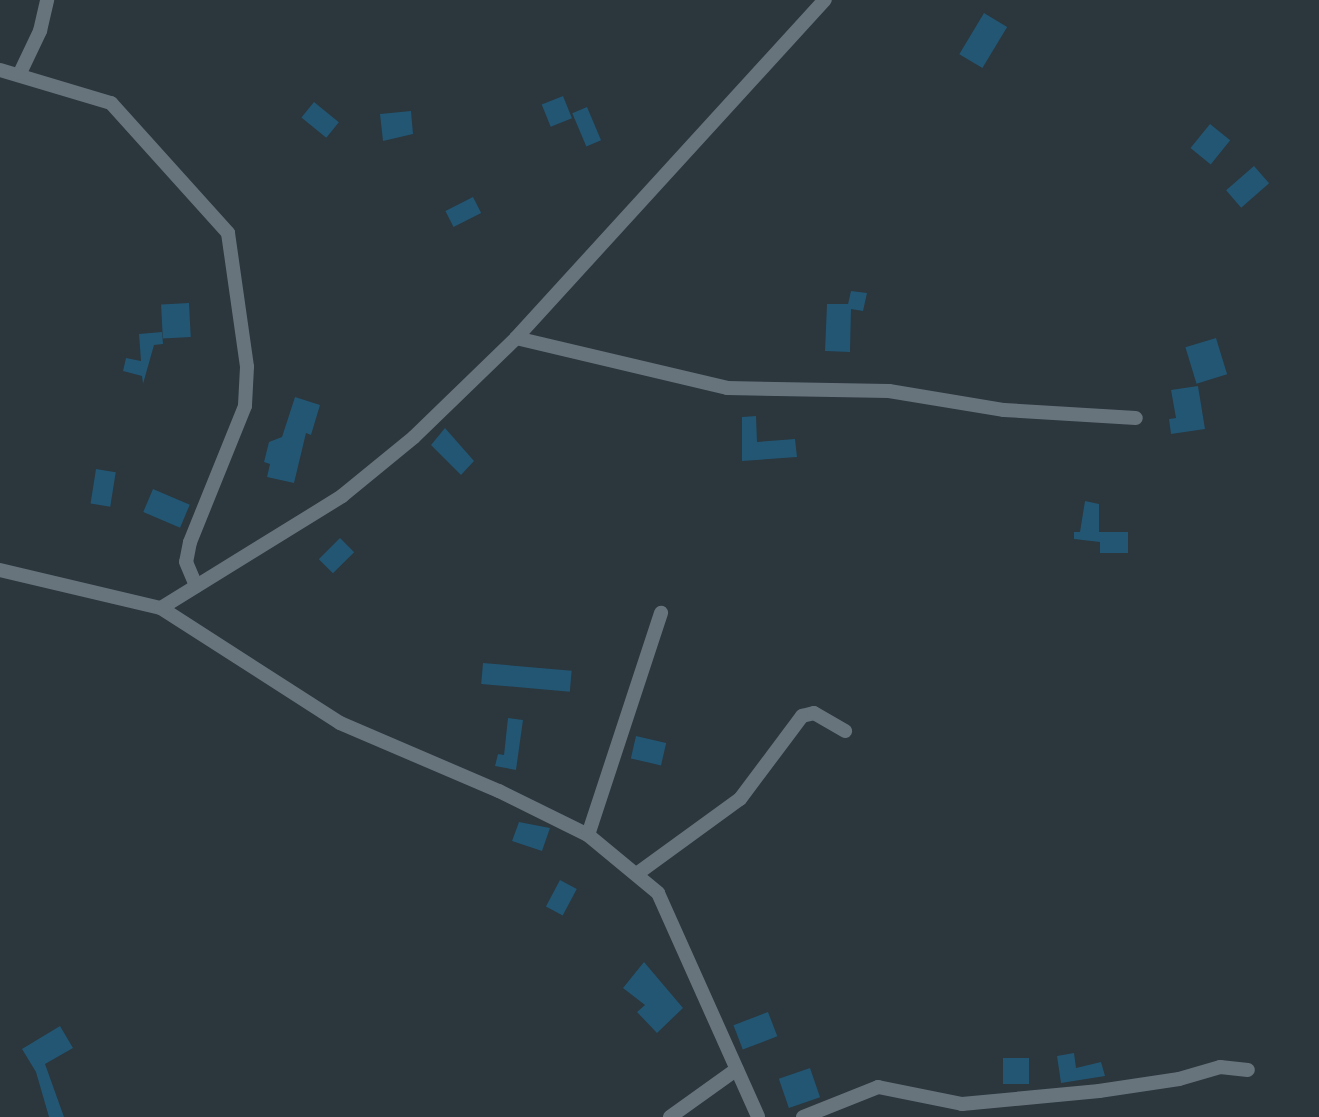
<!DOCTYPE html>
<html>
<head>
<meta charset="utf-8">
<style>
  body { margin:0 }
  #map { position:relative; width:1319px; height:1117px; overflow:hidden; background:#2b363d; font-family:"Nunito Sans",sans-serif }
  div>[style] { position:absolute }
  .building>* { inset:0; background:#225673; transform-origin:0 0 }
  .street>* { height:14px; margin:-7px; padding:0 7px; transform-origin:7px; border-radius:7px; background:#68747c }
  span { translate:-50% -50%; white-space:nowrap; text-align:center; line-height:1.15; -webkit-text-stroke:9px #212c33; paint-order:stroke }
</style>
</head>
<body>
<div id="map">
  <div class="building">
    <div style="left:984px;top:13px;width:27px;height:48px;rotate:31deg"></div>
    <div style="left:563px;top:96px;width:24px;height:23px;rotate:68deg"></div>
    <div style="left:314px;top:102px;width:32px;height:20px;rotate:39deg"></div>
    <div style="left:587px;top:107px;width:36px;height:16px;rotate:67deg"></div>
    <div style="clip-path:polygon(411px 111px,413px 134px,383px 141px,380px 114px)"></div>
    <div style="left:1210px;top:124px;width:26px;height:31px;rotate:39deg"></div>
    <div style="left:1254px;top:166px;width:23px;height:37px;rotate:49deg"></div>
    <div style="left:473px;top:197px;width:18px;height:31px;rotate:63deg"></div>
    <div style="clip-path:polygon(851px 291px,867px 293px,863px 311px,851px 309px,850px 352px,825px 351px,827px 304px,848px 304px)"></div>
    <div style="left:189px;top:303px;width:34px;height:28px;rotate:87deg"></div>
    <div style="clip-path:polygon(162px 332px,163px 344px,154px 345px,143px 384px,142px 376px,123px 371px,126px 358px,141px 361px,139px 334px)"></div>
    <div style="left:1216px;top:338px;width:38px;height:32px;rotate:73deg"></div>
    <div style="clip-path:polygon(1198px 386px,1205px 429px,1171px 434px,1169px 419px,1176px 418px,1171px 390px)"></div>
    <div style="clip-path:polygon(295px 397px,320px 405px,311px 435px,306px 433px,294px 483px,267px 477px,270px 464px,264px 462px,269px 442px,282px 437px)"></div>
    <div style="clip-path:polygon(756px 416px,757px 442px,795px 439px,797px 457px,742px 461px,742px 417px)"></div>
    <div style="clip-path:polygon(445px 428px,474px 461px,461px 475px,431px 445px)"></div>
    <div style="left:96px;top:469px;width:20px;height:35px;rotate:9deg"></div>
    <div style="left:153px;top:489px;width:40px;height:25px;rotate:23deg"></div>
    <div style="clip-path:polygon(1085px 501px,1099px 504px,1099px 532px,1128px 532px,1128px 553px,1100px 553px,1100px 542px,1074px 539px,1074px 532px,1080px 532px)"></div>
    <div style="left:340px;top:538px;width:20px;height:30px;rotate:45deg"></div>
    <div style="left:483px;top:663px;width:89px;height:21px;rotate:5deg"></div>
    <div style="clip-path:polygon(508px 718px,523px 720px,516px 770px,495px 766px,498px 754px,504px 755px)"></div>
    <div style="left:636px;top:736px;width:31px;height:23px;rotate:13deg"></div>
    <div style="clip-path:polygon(519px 822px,550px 828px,542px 851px,512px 841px)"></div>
    <div style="left:560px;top:880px;width:19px;height:30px;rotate:28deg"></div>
    <div style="clip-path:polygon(644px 962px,683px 1008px,657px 1033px,637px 1012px,645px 1005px,623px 988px)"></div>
    <div style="left:768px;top:1012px;width:26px;height:37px;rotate:69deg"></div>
    <div style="clip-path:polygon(60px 1026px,73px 1048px,45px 1064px,64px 1117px,49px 1117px,36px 1072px,22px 1049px)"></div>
    <div style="clip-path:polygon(1074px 1053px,1076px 1068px,1101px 1062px,1105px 1076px,1061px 1083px,1057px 1056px)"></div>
    <div style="left:1003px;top:1058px;width:26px;height:26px"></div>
    <div style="left:810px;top:1068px;width:31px;height:33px;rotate:71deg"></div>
  </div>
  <div class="street">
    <div style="left:0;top:70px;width:116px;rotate:16.6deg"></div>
    <div style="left:111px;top:103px;width:175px;rotate:48deg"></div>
    <div style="left:228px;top:233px;width:135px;rotate:81.9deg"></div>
    <div style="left:247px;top:367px;width:39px;rotate:93deg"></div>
    <div style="left:245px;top:406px;width:147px;rotate:112deg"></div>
    <div style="left:190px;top:542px;width:20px;rotate:101deg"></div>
    <div style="left:186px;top:562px;width:26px;rotate:67deg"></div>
    <div style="left:20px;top:73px;width:47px;rotate:-64.5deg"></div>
    <div style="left:40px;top:31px;width:32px;rotate:-77deg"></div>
    <div style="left:516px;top:338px;width:217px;rotate:13.3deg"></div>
    <div style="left:727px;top:388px;width:162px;rotate:1.1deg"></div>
    <div style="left:889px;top:391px;width:117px;rotate:9.4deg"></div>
    <div style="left:1004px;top:410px;width:132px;rotate:3.5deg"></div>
    <div style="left:0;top:570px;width:165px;rotate:13.3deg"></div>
    <div style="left:161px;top:608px;width:213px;rotate:32.7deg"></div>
    <div style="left:340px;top:723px;width:173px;rotate:23.2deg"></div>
    <div style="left:499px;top:791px;width:99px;rotate:26.3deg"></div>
    <div style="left:588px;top:835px;width:91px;rotate:39.6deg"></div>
    <div style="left:658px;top:893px;width:245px;rotate:65.9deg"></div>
    <div style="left:161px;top:608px;width:213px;rotate:-31.7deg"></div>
    <div style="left:342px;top:496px;width:93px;rotate:-39.3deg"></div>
    <div style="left:414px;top:437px;width:142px;rotate:-44.1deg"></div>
    <div style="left:516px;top:338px;width:458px;rotate:-47.6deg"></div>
    <div style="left:588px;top:835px;width:234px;rotate:-71.8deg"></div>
    <div style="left:638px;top:873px;width:126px;rotate:-36deg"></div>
    <div style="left:740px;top:799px;width:104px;rotate:-53.2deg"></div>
    <div style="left:802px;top:716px;width:12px;rotate:-14deg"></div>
    <div style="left:814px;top:713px;width:36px;rotate:30deg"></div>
    <div style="left:670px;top:1117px;width:82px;rotate:-35.6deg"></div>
    <div style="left:803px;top:1117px;width:81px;rotate:-21.8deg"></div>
    <div style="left:878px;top:1087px;width:86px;rotate:11.4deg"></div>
    <div style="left:962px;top:1104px;width:138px;rotate:-5.4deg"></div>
    <div style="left:1099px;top:1091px;width:81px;rotate:-8.5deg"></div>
    <div style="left:1179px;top:1079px;width:43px;rotate:-16.3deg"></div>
    <div style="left:1220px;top:1067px;width:28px;rotate:6deg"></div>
  </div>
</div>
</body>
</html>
